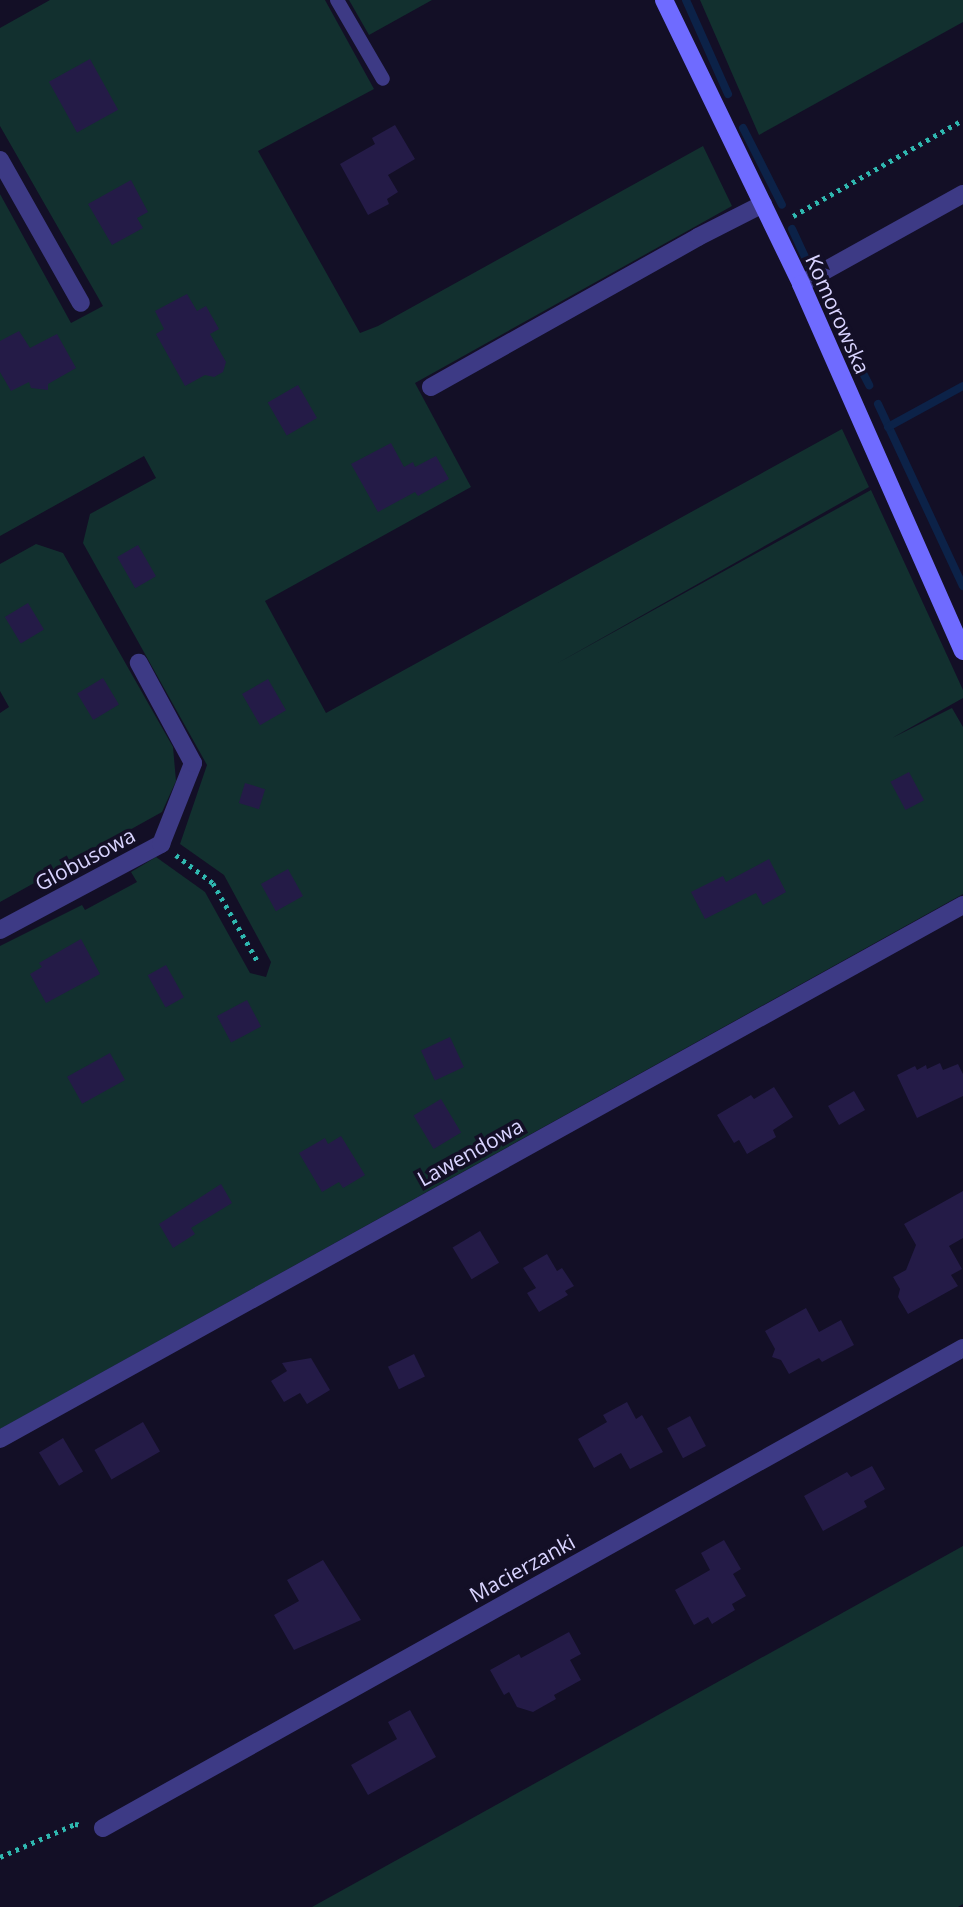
<!DOCTYPE html>
<html>
<head>
<meta charset="utf-8">
<style>
  body { margin:0 }
  #map { position:relative; width:963px; height:1907px; overflow:hidden; background:#130f26; font-family:"Open Sans",sans-serif }
  div>[style] { position:absolute }
  .green>* { inset:0; background:#12302f }
  .stream>* { height:8px; margin:-4px; padding:0 4px; transform-origin:4px; border-radius:4px; background:#0c2248 }
  .building>* { inset:0; background:#241b47; transform-origin:0 0 }
  .path>* { height:4.5px; margin-top:-2.25px; transform-origin:0; background:repeating-linear-gradient(90deg,#2fb8b0 0 3.5px,transparent 0 8.5px) }
  .lane>* { height:14px; margin:-7px; padding:0 7px; transform-origin:7px; border-radius:7px; background:#3d3a85 }
  .street>* { height:18px; margin:-9px; padding:0 9px; transform-origin:9px; border-radius:9px; background:#3d3a85 }
  .secondary>* { height:18px; margin:-9px; padding:0 9px; transform-origin:9px; border-radius:9px; background:#6f6bff }
  span { translate:-50% -50%; white-space:nowrap; text-align:center; line-height:1.15; -webkit-text-stroke:7px #130f26; paint-order:stroke }
  .street-label { font-size:21px; color:#d9d4ff }
</style>
</head>
<body>
<div id="map">
  <div class="green">
    <div style="clip-path:polygon(50px 0,325px 0,374px 89px,258px 151px,360px 333px,378px 326px,703px 146px,732px 206px,415px 383px,471px 487px,265px 601px,326px 713px,842px 429px,869px 487px,556px 664px,871px 490px,963px 690px,963px 698px,892px 738px,952px 708px,963px 727px,963px 894px,0 1429px,0 946px,82px 905px,85px 910px,137px 882px,131px 872px,156px 857px,205px 892px,250px 973px,266px 977px,271px 962px,224px 875px,180px 844px,207px 765px,83px 543px,90px 514px,156px 478px,144px 456px,0 536px,0 194px,71px 323px,103px 306px,0 126px,0 28px)"></div>
    <div style="clip-path:polygon(349px 0,432px 0,369px 35px)"></div>
    <div style="clip-path:polygon(700px 0,963px 0,963px 22px,759px 135px)"></div>
    <div style="clip-path:polygon(36px 544px,63px 553px,173px 747px,176px 781px,162px 812px,0 902px,0 713px,9px 707px,0 691px,0 564px)"></div>
    <div style="clip-path:polygon(963px 1546px,963px 1904px,958px 1907px,312px 1907px)"></div>
  </div>
  <div class="stream">
    <div style="left:686px;top:0;width:103px;rotate:65.9deg"></div>
    <div style="left:743px;top:128px;width:86px;rotate:63.1deg"></div>
    <div style="left:792px;top:229px;width:47px;rotate:65.1deg"></div>
    <div style="left:821px;top:291px;width:106px;rotate:62.9deg"></div>
    <div style="left:878px;top:404px;width:201px;rotate:65deg"></div>
    <div style="left:888px;top:427px;width:85px;rotate:-28.7deg"></div>
  </div>
  <div class="building">
    <div style="left:90px;top:59px;width:58px;height:47px;rotate:61deg"></div>
    <div style="clip-path:polygon(395px 125px,415px 159px,388px 175px,398px 192px,387px 199px,389px 204px,368px 215px,340px 164px,375px 144px,372px 138px)"></div>
    <div style="clip-path:polygon(131px 180px,148px 212px,137px 218px,143px 228px,112px 245px,88px 204px)"></div>
    <div style="clip-path:polygon(187px 294px,197px 311px,206px 306px,219px 329px,210px 334px,226px 362px,223px 372px,214px 377px,205px 375px,185px 386px,156px 334px,164px 329px,155px 311px)"></div>
    <div style="clip-path:polygon(19px 331px,30px 348px,57px 334px,76px 368px,48px 384px,48px 390px,31px 388px,29px 382px,11px 391px,0 372px,0 341px)"></div>
    <div style="left:298px;top:385px;width:38px;height:35px;rotate:60deg"></div>
    <div style="clip-path:polygon(391px 443px,404px 467px,413px 462px,415px 467px,436px 456px,449px 479px,418px 496px,415px 492px,378px 512px,351px 464px)"></div>
    <div style="left:138px;top:545px;width:36px;height:24px;rotate:60deg"></div>
    <div style="left:28px;top:603px;width:31px;height:27px;rotate:59deg"></div>
    <div style="left:103px;top:678px;width:31px;height:30px;rotate:59deg"></div>
    <div style="left:268px;top:679px;width:36px;height:30px;rotate:60deg"></div>
    <div style="left:909px;top:772px;width:32px;height:21px;rotate:62deg"></div>
    <div style="left:245px;top:783px;width:21px;height:21px;rotate:17deg"></div>
    <div style="clip-path:polygon(769px 859px,786px 892px,763px 905px,756px 893px,705px 919px,691px 892px,723px 876px,726px 882px)"></div>
    <div style="left:288px;top:869px;width:31px;height:31px;rotate:61deg"></div>
    <div style="clip-path:polygon(81px 939px,100px 974px,46px 1003px,30px 974px,42px 967px,39px 963px)"></div>
    <div style="left:166px;top:965px;width:37px;height:21px;rotate:61deg"></div>
    <div style="left:247px;top:1000px;width:30px;height:34px;rotate:62deg"></div>
    <div style="left:450px;top:1037px;width:33px;height:32px;rotate:65deg"></div>
    <div style="left:110px;top:1053px;width:31px;height:49px;rotate:61deg"></div>
    <div style="clip-path:polygon(940px 1063px,943px 1070px,958px 1064px,963px 1074px,963px 1096px,917px 1118px,897px 1075px,915px 1066px,917px 1070px,926px 1065px,927px 1069px)"></div>
    <div style="clip-path:polygon(774px 1087px,793px 1117px,773px 1130px,776px 1137px,747px 1154px,739px 1140px,734px 1143px,717px 1115px,751px 1095px,754px 1099px)"></div>
    <div style="left:854px;top:1091px;width:22px;height:30px;rotate:60deg"></div>
    <div style="left:441px;top:1099px;width:39px;height:32px;rotate:59deg"></div>
    <div style="clip-path:polygon(341px 1136px,365px 1175px,343px 1188px,339px 1182px,322px 1192px,299px 1153px,325px 1138px,328px 1144px)"></div>
    <div style="clip-path:polygon(221px 1184px,232px 1203px,191px 1228px,195px 1234px,173px 1248px,159px 1224px)"></div>
    <div style="clip-path:polygon(963px 1191px,963px 1238px,949px 1246px,962px 1269px,951px 1275px,958px 1286px,908px 1314px,898px 1297px,900px 1289px,893px 1277px,906px 1270px,916px 1245px,904px 1224px)"></div>
    <div style="left:480px;top:1231px;width:37px;height:32px;rotate:59deg"></div>
    <div style="clip-path:polygon(547px 1254px,557px 1271px,562px 1268px,574px 1286px,565px 1291px,568px 1295px,539px 1312px,527px 1293px,536px 1288px,523px 1268px)"></div>
    <div style="clip-path:polygon(806px 1308px,819px 1332px,841px 1320px,854px 1345px,822px 1362px,819px 1358px,789px 1374px,781px 1360px,772px 1357px,775px 1349px,765px 1331px)"></div>
    <div style="left:414px;top:1354px;width:25px;height:29px;rotate:64deg"></div>
    <div style="clip-path:polygon(311px 1358px,330px 1390px,307px 1404px,300px 1393px,284px 1402px,271px 1381px,287px 1371px,282px 1363px)"></div>
    <div style="clip-path:polygon(627px 1402px,636px 1419px,642px 1415px,663px 1452px,630px 1469px,621px 1453px,594px 1468px,578px 1439px,607px 1422px,603px 1415px)"></div>
    <div style="left:690px;top:1416px;width:34px;height:26px;rotate:62deg"></div>
    <div style="left:143px;top:1422px;width:34px;height:56px;rotate:60deg"></div>
    <div style="left:63px;top:1438px;width:39px;height:28px;rotate:59deg"></div>
    <div style="clip-path:polygon(872px 1466px,885px 1489px,864px 1501px,867px 1507px,823px 1531px,804px 1496px,847px 1472px,851px 1477px)"></div>
    <div style="clip-path:polygon(724px 1540px,741px 1569px,733px 1574px,746px 1596px,732px 1604px,735px 1610px,712px 1624px,708px 1617px,694px 1625px,675px 1590px,710px 1570px,701px 1553px)"></div>
    <div style="clip-path:polygon(323px 1560px,361px 1620px,294px 1650px,274px 1615px,299px 1601px,287px 1580px)"></div>
    <div style="clip-path:polygon(569px 1632px,581px 1654px,570px 1660px,581px 1680px,554px 1695px,556px 1699px,533px 1712px,517px 1707px,509px 1692px,504px 1695px,490px 1670px,519px 1654px,521px 1658px)"></div>
    <div style="clip-path:polygon(410px 1710px,436px 1757px,368px 1795px,351px 1765px,397px 1739px,388px 1722px)"></div>
  </div>
  <div class="path">
    <div style="left:793px;top:216px;width:195px;rotate:-29.5deg"></div>
    <div style="left:176px;top:855px;width:46px;rotate:37.1deg"></div>
    <div style="left:213px;top:883px;width:89px;rotate:60.3deg"></div>
    <div style="left:0;top:1857px;width:82px;rotate:-23.7deg"></div>
    <div style="left:75px;top:1824px;width:8px;rotate:7deg"></div>
  </div>
  <div class="lane">
    <div style="left:337px;top:0;width:91px;rotate:59.8deg"></div>
  </div>
  <div class="street">
    <div style="left:0;top:160px;width:164px;rotate:60.5deg"></div>
    <div style="left:801px;top:284px;width:185px;rotate:-29.1deg"></div>
    <div style="left:431px;top:387px;width:306px;rotate:-29.3deg"></div>
    <div style="left:698px;top:237px;width:73px;rotate:-26.9deg"></div>
    <div style="left:0;top:930px;width:183px;rotate:-28.1deg"></div>
    <div style="left:161px;top:844px;width:87px;rotate:-68.4deg"></div>
    <div style="left:193px;top:763px;width:114px;rotate:-118.4deg"></div>
    <div style="left:0;top:1439px;width:1101px;rotate:-29.01deg"></div>
    <div style="left:103px;top:1828px;width:985px;rotate:-29.17deg"></div>
  </div>
  <div class="secondary">
    <div style="left:664px;top:0;width:315px;rotate:64.2deg"></div>
    <div style="left:801px;top:284px;width:401px;rotate:66.2deg"></div>
  </div>
  <div class="street-label">
    <span style="left:838px;top:314px;rotate:66deg">Komorowska</span>
    <span style="left:85px;top:859px;rotate:-28deg">Globusowa</span>
    <span style="left:470px;top:1152px;rotate:-29deg">Lawendowa</span>
    <span style="left:522px;top:1568px;rotate:-29deg">Macierzanki</span>
  </div>
</div>
</body>
</html>
